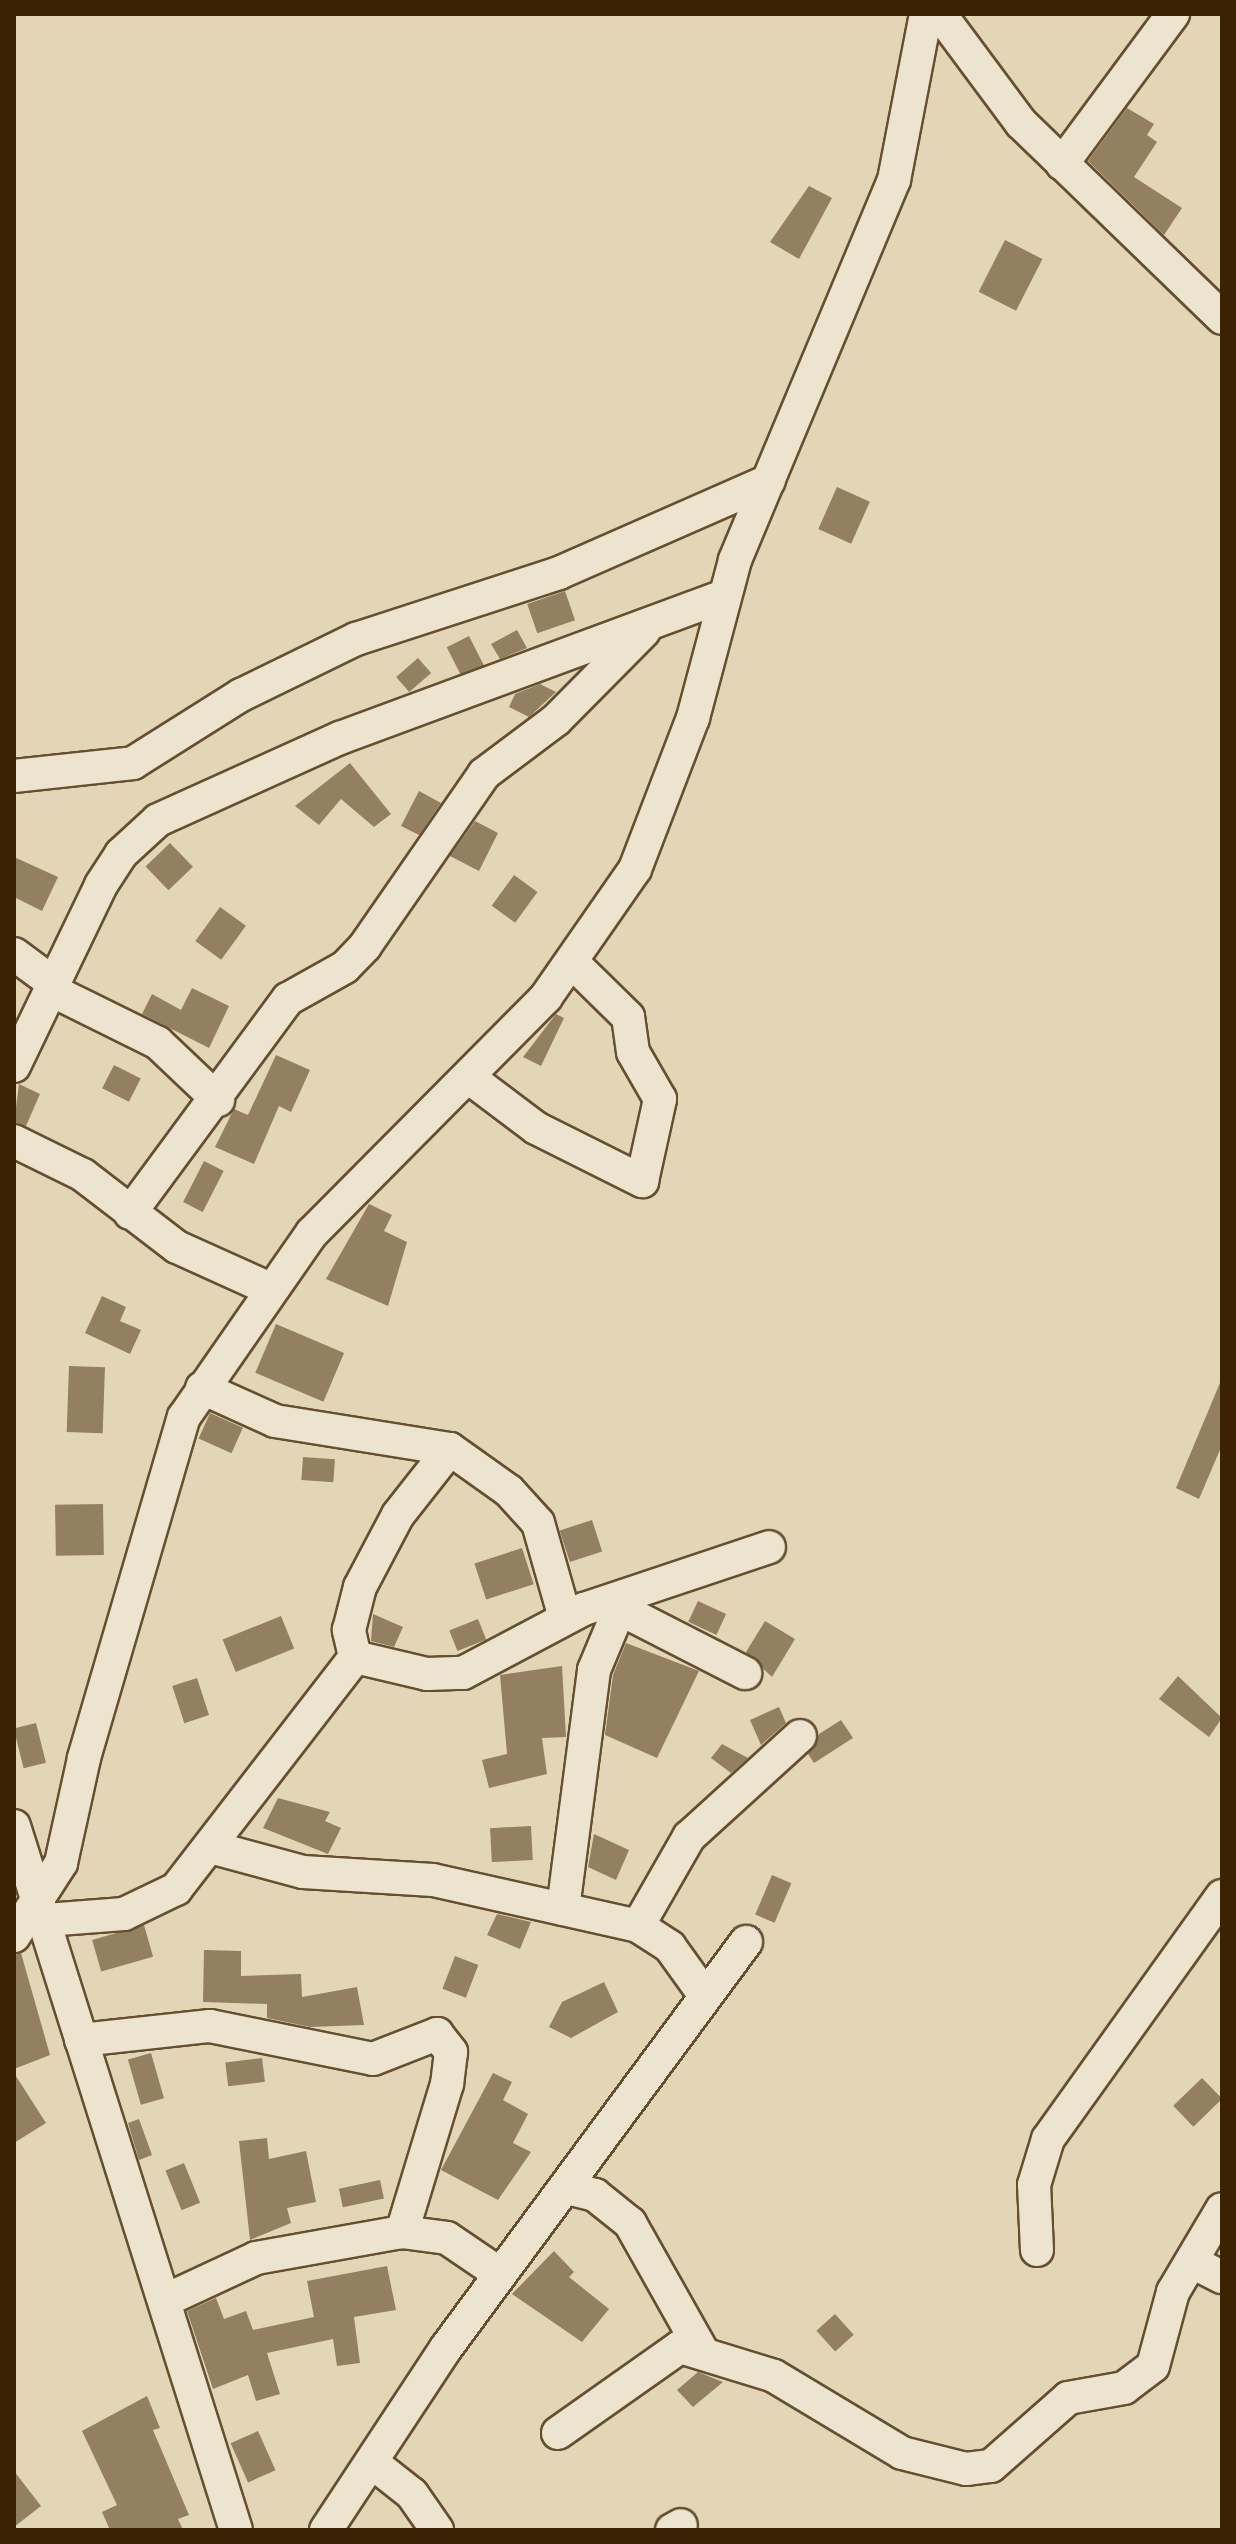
<!DOCTYPE html>
<html>
<head>
<meta charset="utf-8">
<style>
  body { margin:0 }
  #map { position:relative; width:1236px; height:2544px; overflow:hidden; background:#e3d6b7; font-family:Alegreya,serif }
  div>[style] { position:absolute }
  .building>* { inset:0; background:#928060; transform-origin:0 0 }
  .roads { filter:drop-shadow(2px 0 #654f2f) drop-shadow(-2px 0 #654f2f) drop-shadow(0 2px #654f2f) drop-shadow(0 -2px #654f2f) }
  .minor>* { height:32px; margin:-16px; padding:0 16px; transform-origin:16px; border-radius:16px; background:#ede4d0 }
  span { translate:-50% -50%; white-space:nowrap; text-align:center; line-height:1.15; -webkit-text-stroke:6px #ede4d0; paint-order:stroke }
  .frame { position:absolute; inset:0; border:16px solid #3b2202; pointer-events:none }
</style>
</head>
<body>
<div id="map">
  <div class="building">
    <div style="clip-path:polygon(1127px 108px,1154px 124px,1147px 135px,1157px 142px,1134px 177px,1182px 208px,1164px 235px,1088px 161px)"></div>
    <div style="clip-path:polygon(809px 186px,832px 198px,799px 259px,770px 242px)"></div>
    <div style="left:1005px;top:240px;width:42px;height:58px;rotate:27deg"></div>
    <div style="left:837px;top:487px;width:36px;height:46px;rotate:24deg"></div>
    <div style="left:565px;top:591px;width:31px;height:40px;rotate:71deg"></div>
    <div style="clip-path:polygon(517px 630px,527px 648px,500px 659px,491px 644px)"></div>
    <div style="left:469px;top:636px;width:33px;height:25px;rotate:63deg"></div>
    <div style="left:418px;top:658px;width:20px;height:29px;rotate:49deg"></div>
    <div style="clip-path:polygon(540px 684px,556px 692px,529px 717px,509px 707px,515px 694px)"></div>
    <div style="clip-path:polygon(350px 763px,391px 814px,374px 827px,341px 799px,319px 825px,295px 806px)"></div>
    <div style="clip-path:polygon(419px 791px,441px 803px,419px 835px,401px 826px)"></div>
    <div style="clip-path:polygon(475px 821px,498px 833px,479px 871px,450px 856px)"></div>
    <div style="left:170px;top:843px;width:33px;height:34px;rotate:46deg"></div>
    <div style="clip-path:polygon(14px 857px,58px 877px,42px 911px,14px 897px)"></div>
    <div style="left:514px;top:875px;width:29px;height:38px;rotate:36deg"></div>
    <div style="left:220px;top:907px;width:32px;height:42px;rotate:36deg"></div>
    <div style="clip-path:polygon(192px 988px,229px 1006px,209px 1048px,142px 1014px,152px 994px,181px 1010px)"></div>
    <div style="clip-path:polygon(556px 1014px,564px 1018px,541px 1066px,523px 1057px)"></div>
    <div style="clip-path:polygon(276px 1055px,310px 1070px,291px 1112px,279px 1106px,254px 1164px,215px 1147px,234px 1109px,248px 1115px)"></div>
    <div style="left:114px;top:1065px;width:30px;height:26px;rotate:27deg"></div>
    <div style="clip-path:polygon(19px 1084px,40px 1094px,26px 1126px,14px 1122px)"></div>
    <div style="left:204px;top:1161px;width:22px;height:46px;rotate:27deg"></div>
    <div style="clip-path:polygon(369px 1204px,392px 1215px,384px 1231px,407px 1242px,388px 1306px,326px 1279px)"></div>
    <div style="clip-path:polygon(102px 1296px,126px 1307px,120px 1321px,141px 1330px,130px 1354px,85px 1333px)"></div>
    <div style="left:276px;top:1324px;width:74px;height:53px;rotate:23deg"></div>
    <div style="left:69px;top:1366px;width:36px;height:66px;rotate:2deg"></div>
    <div style="clip-path:polygon(1222px 1378px,1222px 1445px,1199px 1499px,1176px 1488px)"></div>
    <div style="left:210px;top:1413px;width:36px;height:28px;rotate:24deg"></div>
    <div style="left:303px;top:1457px;width:32px;height:23px;rotate:4deg"></div>
    <div style="left:103px;top:1504px;width:51px;height:48px;rotate:89deg"></div>
    <div style="left:592px;top:1520px;width:33px;height:34px;rotate:72deg"></div>
    <div style="left:522px;top:1548px;width:38px;height:50px;rotate:72deg"></div>
    <div style="left:698px;top:1601px;width:31px;height:23px;rotate:25deg"></div>
    <div style="clip-path:polygon(373px 1614px,403px 1627px,394px 1647px,371px 1641px)"></div>
    <div style="left:281px;top:1616px;width:35px;height:63px;rotate:68deg"></div>
    <div style="left:478px;top:1619px;width:22px;height:31px;rotate:68deg"></div>
    <div style="clip-path:polygon(765px 1621px,795px 1639px,772px 1677px,746px 1652px)"></div>
    <div style="clip-path:polygon(626px 1643px,699px 1671px,657px 1758px,605px 1735px,613px 1675px)"></div>
    <div style="clip-path:polygon(562px 1666px,566px 1737px,542px 1738px,547px 1774px,489px 1788px,482px 1760px,507px 1754px,500px 1675px)"></div>
    <div style="clip-path:polygon(1178px 1676px,1222px 1718px,1209px 1737px,1159px 1699px)"></div>
    <div style="left:197px;top:1678px;width:39px;height:26px;rotate:72deg"></div>
    <div style="clip-path:polygon(779px 1707px,786px 1723px,761px 1745px,750px 1720px)"></div>
    <div style="clip-path:polygon(841px 1720px,853px 1738px,814px 1763px,808px 1754px,819px 1734px)"></div>
    <div style="left:36px;top:1723px;width:41px;height:23px;rotate:76deg"></div>
    <div style="clip-path:polygon(722px 1744px,748px 1758px,731px 1773px,711px 1758px)"></div>
    <div style="clip-path:polygon(278px 1798px,330px 1812px,325px 1821px,341px 1828px,328px 1854px,263px 1828px)"></div>
    <div style="left:531px;top:1826px;width:34px;height:41px;rotate:87deg"></div>
    <div style="clip-path:polygon(594px 1834px,629px 1850px,616px 1880px,588px 1867px)"></div>
    <div style="left:772px;top:1875px;width:21px;height:43px;rotate:23deg"></div>
    <div style="clip-path:polygon(497px 1914px,531px 1922px,520px 1949px,487px 1935px)"></div>
    <div style="left:144px;top:1925px;width:33px;height:54px;rotate:74deg"></div>
    <div style="clip-path:polygon(204px 1950px,241px 1951px,241px 1976px,301px 1974px,302px 1997px,357px 1987px,364px 2025px,310px 2027px,267px 2018px,267px 2004px,203px 2002px)"></div>
    <div style="clip-path:polygon(21px 1953px,50px 2055px,14px 2069px,14px 1955px)"></div>
    <div style="left:455px;top:1956px;width:25px;height:35px;rotate:21deg"></div>
    <div style="clip-path:polygon(604px 1982px,618px 2012px,571px 2038px,549px 2027px,562px 2002px)"></div>
    <div style="left:151px;top:2053px;width:47px;height:24px;rotate:74deg"></div>
    <div style="left:262px;top:2058px;width:24px;height:37px;rotate:83deg"></div>
    <div style="clip-path:polygon(14px 2073px,46px 2123px,14px 2143px)"></div>
    <div style="clip-path:polygon(493px 2073px,512px 2082px,503px 2100px,528px 2114px,513px 2143px,531px 2152px,498px 2200px,441px 2170px)"></div>
    <div style="left:1202px;top:2078px;width:29px;height:40px;rotate:46deg"></div>
    <div style="clip-path:polygon(139px 2119px,152px 2155px,139px 2160px,128px 2123px)"></div>
    <div style="clip-path:polygon(267px 2138px,269px 2159px,306px 2151px,316px 2202px,287px 2208px,291px 2223px,250px 2240px,239px 2141px)"></div>
    <div style="left:184px;top:2163px;width:43px;height:20px;rotate:68deg"></div>
    <div style="left:380px;top:2180px;width:19px;height:42px;rotate:78deg"></div>
    <div style="clip-path:polygon(554px 2251px,574px 2272px,569px 2277px,609px 2309px,582px 2342px,512px 2294px)"></div>
    <div style="clip-path:polygon(387px 2266px,396px 2310px,354px 2317px,360px 2363px,337px 2366px,333px 2339px,267px 2353px,280px 2394px,256px 2401px,248px 2375px,213px 2389px,187px 2311px,216px 2298px,224px 2319px,246px 2311px,253px 2330px,314px 2317px,307px 2281px)"></div>
    <div style="left:835px;top:2314px;width:28px;height:25px;rotate:48deg"></div>
    <div style="clip-path:polygon(698px 2372px,723px 2382px,693px 2407px,677px 2390px)"></div>
    <div style="clip-path:polygon(147px 2396px,160px 2428px,153px 2430px,189px 2515px,178px 2519px,183px 2530px,110px 2530px,102px 2512px,117px 2505px,82px 2431px)"></div>
    <div style="left:258px;top:2431px;width:43px;height:30px;rotate:66deg"></div>
    <div style="clip-path:polygon(14px 2471px,41px 2506px,14px 2527px)"></div>
  </div>
  <div class="roads">
    <div class="minor">
      <div style="left:940px;top:14px;width:136px;rotate:53.4deg"></div>
      <div style="left:1021px;top:123px;width:280px;rotate:44.1deg"></div>
      <div style="left:1062px;top:164px;width:187px;rotate:-53.5deg"></div>
      <div style="left:14px;top:776px;width:120px;rotate:-6.2deg"></div>
      <div style="left:133px;top:763px;width:128px;rotate:-32.2deg"></div>
      <div style="left:241px;top:695px;width:128px;rotate:-26deg"></div>
      <div style="left:356px;top:639px;width:213px;rotate:-18deg"></div>
      <div style="left:559px;top:573px;width:229px;rotate:-23.7deg"></div>
      <div style="left:14px;top:954px;width:52px;rotate:36.4deg"></div>
      <div style="left:53px;top:991px;width:117px;rotate:26.3deg"></div>
      <div style="left:158px;top:1043px;width:83px;rotate:43.5deg"></div>
      <div style="left:14px;top:1066px;width:201px;rotate:-64.3deg"></div>
      <div style="left:101px;top:885px;width:37px;rotate:-57deg"></div>
      <div style="left:121px;top:854px;width:50px;rotate:-42.6deg"></div>
      <div style="left:158px;top:820px;width:200px;rotate:-24.3deg"></div>
      <div style="left:340px;top:738px;width:407px;rotate:-20.3deg"></div>
      <div style="left:471px;top:1079px;width:81px;rotate:37deg"></div>
      <div style="left:536px;top:1128px;width:119px;rotate:26.6deg"></div>
      <div style="left:642px;top:1181px;width:84px;rotate:-77.6deg"></div>
      <div style="left:660px;top:1099px;width:54px;rotate:-119.9deg"></div>
      <div style="left:633px;top:1052px;width:35px;rotate:-98deg"></div>
      <div style="left:628px;top:1017px;width:78px;rotate:-135.5deg"></div>
      <div style="left:14px;top:1141px;width:77px;rotate:26.2deg"></div>
      <div style="left:83px;top:1175px;width:118px;rotate:37.5deg"></div>
      <div style="left:177px;top:1247px;width:100px;rotate:24.3deg"></div>
      <div style="left:130px;top:1213px;width:266px;rotate:-53.6deg"></div>
      <div style="left:288px;top:999px;width:65px;rotate:-29.3deg"></div>
      <div style="left:345px;top:967px;width:29px;rotate:-46deg"></div>
      <div style="left:365px;top:946px;width:209px;rotate:-55.3deg"></div>
      <div style="left:484px;top:774px;width:90px;rotate:-36.9deg"></div>
      <div style="left:556px;top:720px;width:125px;rotate:-45.3deg"></div>
      <div style="left:202px;top:1388px;width:80px;rotate:24.3deg"></div>
      <div style="left:275px;top:1421px;width:177px;rotate:9.1deg"></div>
      <div style="left:450px;top:1449px;width:72px;rotate:35.4deg"></div>
      <div style="left:509px;top:1491px;width:43px;rotate:47.8deg"></div>
      <div style="left:538px;top:1523px;width:99px;rotate:74.1deg"></div>
      <div style="left:618px;top:1608px;width:143px;rotate:27.1deg"></div>
      <div style="left:355px;top:1657px;width:28px;rotate:-103deg"></div>
      <div style="left:349px;top:1630px;width:44px;rotate:-75.7deg"></div>
      <div style="left:360px;top:1587px;width:81px;rotate:-62.2deg"></div>
      <div style="left:398px;top:1515px;width:84px;rotate:-51.8deg"></div>
      <div style="left:14px;top:1826px;width:738px;rotate:72.5deg"></div>
      <div style="left:214px;top:1848px;width:92px;rotate:15.1deg"></div>
      <div style="left:303px;top:1872px;width:130px;rotate:3.5deg"></div>
      <div style="left:433px;top:1880px;width:210px;rotate:12.6deg"></div>
      <div style="left:638px;top:1926px;width:38px;rotate:33deg"></div>
      <div style="left:670px;top:1947px;width:57px;rotate:54.3deg"></div>
      <div style="left:563px;top:1909px;width:241px;rotate:-82.6deg"></div>
      <div style="left:594px;top:1670px;width:80px;rotate:-67.3deg"></div>
      <div style="left:46px;top:1920px;width:78px;rotate:-4.4deg"></div>
      <div style="left:124px;top:1914px;width:58px;rotate:-25.7deg"></div>
      <div style="left:176px;top:1889px;width:293px;rotate:-52.3deg"></div>
      <div style="left:355px;top:1657px;width:74px;rotate:13.3deg"></div>
      <div style="left:427px;top:1674px;width:36px;rotate:-2deg"></div>
      <div style="left:463px;top:1673px;width:137px;rotate:-27.9deg"></div>
      <div style="left:584px;top:1609px;width:195px;rotate:-18.5deg"></div>
      <div style="left:638px;top:1926px;width:103px;rotate:-60.2deg"></div>
      <div style="left:689px;top:1837px;width:150px;rotate:-42.3deg"></div>
      <div style="left:14px;top:1936px;width:87px;rotate:-57.2deg"></div>
      <div style="left:61px;top:1863px;width:107px;rotate:-77.6deg"></div>
      <div style="left:84px;top:1758px;width:355px;rotate:-73.7deg"></div>
      <div style="left:184px;top:1417px;width:224px;rotate:-55.2deg"></div>
      <div style="left:312px;top:1233px;width:332px;rotate:-45.2deg"></div>
      <div style="left:546px;top:997px;width:156px;rotate:-55.2deg"></div>
      <div style="left:635px;top:869px;width:162px;rotate:-69deg"></div>
      <div style="left:693px;top:718px;width:163px;rotate:-75.1deg"></div>
      <div style="left:735px;top:560px;width:412px;rotate:-67.3deg"></div>
      <div style="left:894px;top:180px;width:169px;rotate:-79.1deg"></div>
      <div style="left:81px;top:2040px;width:130px;rotate:-6.2deg"></div>
      <div style="left:210px;top:2026px;width:166px;rotate:11.4deg"></div>
      <div style="left:373px;top:2059px;width:69px;rotate:-21.3deg"></div>
      <div style="left:437px;top:2034px;width:23px;rotate:52deg"></div>
      <div style="left:451px;top:2052px;width:32px;rotate:97deg"></div>
      <div style="left:447px;top:2084px;width:155px;rotate:106.9deg"></div>
      <div style="left:567px;top:2188px;width:29px;rotate:14deg"></div>
      <div style="left:595px;top:2195px;width:45px;rotate:38.7deg"></div>
      <div style="left:630px;top:2223px;width:145px;rotate:60.6deg"></div>
      <div style="left:1037px;top:2250px;width:65px;rotate:-92.6deg"></div>
      <div style="left:1034px;top:2185px;width:48px;rotate:-73.1deg"></div>
      <div style="left:1048px;top:2139px;width:299px;rotate:-54.4deg"></div>
      <div style="left:1194px;top:2263px;width:31px;rotate:27deg"></div>
      <div style="left:166px;top:2300px;width:99px;rotate:-25deg"></div>
      <div style="left:256px;top:2258px;width:148px;rotate:-10.1deg"></div>
      <div style="left:402px;top:2232px;width:45px;rotate:7.6deg"></div>
      <div style="left:447px;top:2238px;width:64px;rotate:34.2deg"></div>
      <div style="left:558px;top:2433px;width:149px;rotate:-35.2deg"></div>
      <div style="left:680px;top:2347px;width:98px;rotate:17.1deg"></div>
      <div style="left:774px;top:2376px;width:149px;rotate:31deg"></div>
      <div style="left:902px;top:2453px;width:66px;rotate:14deg"></div>
      <div style="left:966px;top:2469px;width:25px;rotate:-7deg"></div>
      <div style="left:991px;top:2466px;width:103px;rotate:-41.4deg"></div>
      <div style="left:1068px;top:2398px;width:57px;rotate:-10.1deg"></div>
      <div style="left:1124px;top:2388px;width:36px;rotate:-37deg"></div>
      <div style="left:1153px;top:2366px;width:77px;rotate:-74.9deg"></div>
      <div style="left:1173px;top:2292px;width:96px;rotate:-59.4deg"></div>
      <div style="left:374px;top:2464px;width:48px;rotate:38.3deg"></div>
      <div style="left:412px;top:2494px;width:44px;rotate:55.2deg"></div>
      <div style="left:326px;top:2530px;width:218px;rotate:-56.6deg"></div>
      <div style="left:446px;top:2348px;width:505px;rotate:-53.54deg"></div>
      <div style="left:672px;top:2530px;width:10px;rotate:-29deg"></div>
    </div>
  </div>
  <div class="frame"></div>
</div>
</body>
</html>
